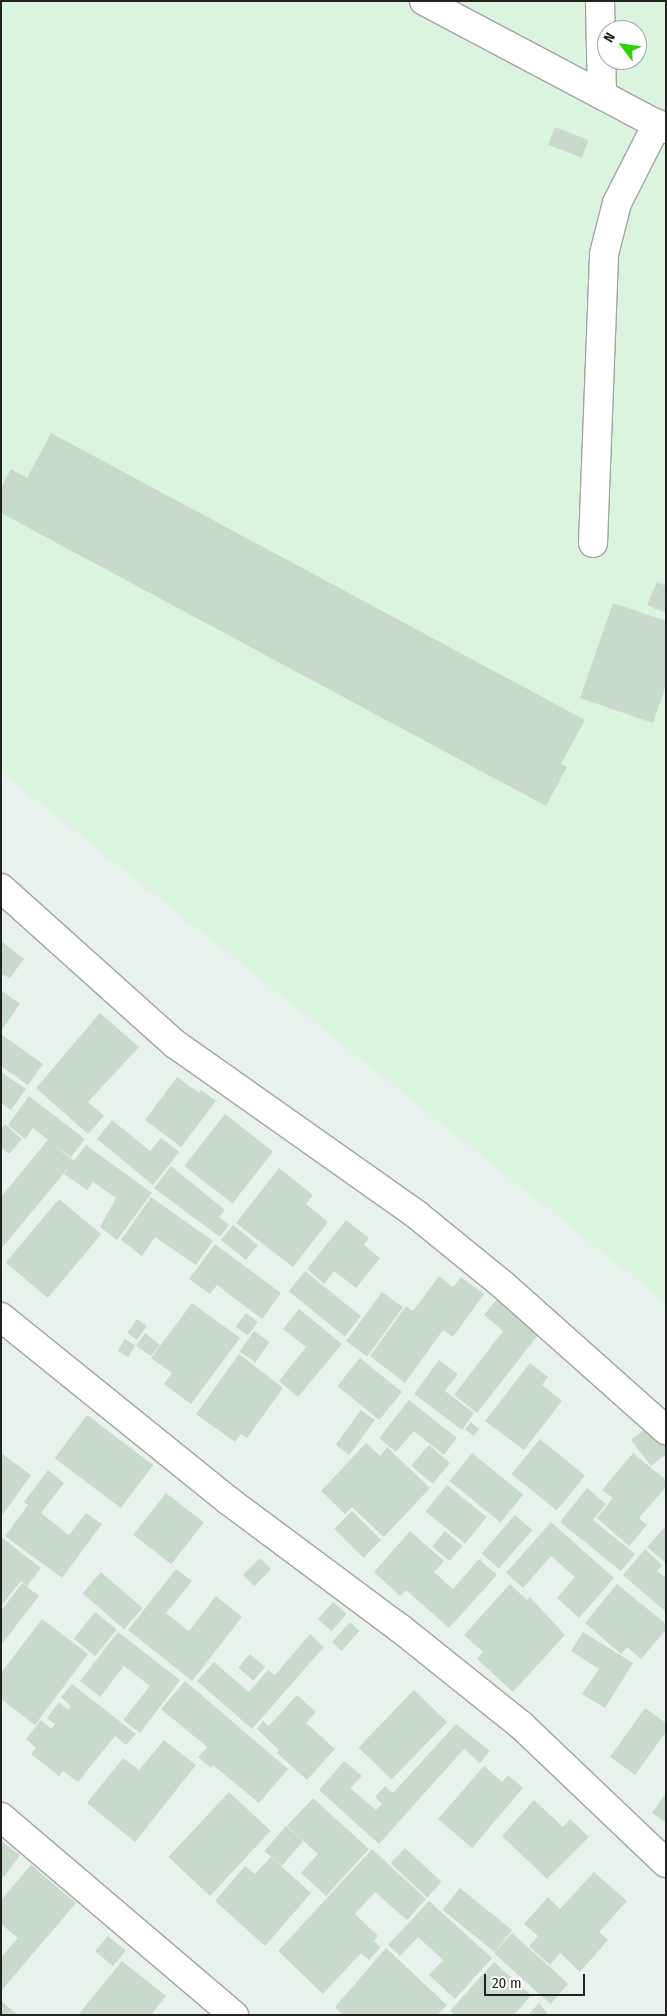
<!DOCTYPE html>
<html>
<head>
<meta charset="utf-8">
<style>
  body { margin:0 }
  #map { position:relative; width:667px; height:2016px; overflow:hidden; background:#e8f2ed; font-family:"Fira Sans Condensed",sans-serif }
  div>[style] { position:absolute }
  .military>* { inset:0; background:#dbf4dd }
  .building>* { inset:0; background:#c8dacc; transform-origin:0 0 }
  .roads { filter:drop-shadow(1px 0 #a3a3a3) drop-shadow(-1px 0 #a3a3a3) drop-shadow(0 1px #a3a3a3) drop-shadow(0 -1px #a3a3a3) }
  .minor>* { height:28px; margin:-14px; padding:0 14px; transform-origin:14px; border-radius:14px; background:#fff }
  span { translate:-50% -50%; white-space:nowrap; text-align:center; line-height:1.15; -webkit-text-stroke:4.5px #fff; paint-order:stroke }
  .frame { position:absolute; inset:0; border:2px solid #222; pointer-events:none }
  .north { position:absolute; left:597px; top:20px; width:50px; height:50px; box-sizing:border-box; background:#fff; border:1px solid #a7a7a7; border-radius:50%; rotate:301deg; font-size:14px; font-weight:700; line-height:20px; text-align:center; color:#222 }
  .north::after { content:''; display:block; margin:auto; width:18px; height:22px; background:#27d400; clip-path:polygon(50% 0,100% 100%,50% 72%,0 100%) }
  .scale { position:absolute; left:484px; top:1974px; width:101px; height:22px; box-sizing:border-box; border:2px solid #222; border-top:0; padding-left:6px; font-size:15px; line-height:18px; white-space:nowrap; color:#222; -webkit-text-stroke:4px #fff; paint-order:stroke }
</style>
</head>
<body>
<div id="map">
  <div class="military">
    <div style="clip-path:polygon(evenodd,1px 1px,666px 1px,666px 1303px,1px 772px,1px 1px,607px 30px,637px 30px,637px 60px,607px 60px,607px 30px)"></div>
  </div>
  <div class="building">
    <div style="left:555px;top:127px;width:36px;height:19px;rotate:21deg"></div>
    <div style="clip-path:polygon(51px 433px,585px 720px,561px 764px,567px 767px,546px 806px,1px 513px,1px 488px,11px 469px,27px 478px)"></div>
    <div style="clip-path:polygon(657px 582px,666px 586px,666px 613px,647px 605px)"></div>
    <div style="clip-path:polygon(613px 603px,666px 621px,666px 685px,653px 723px,580px 698px)"></div>
    <div style="clip-path:polygon(1px 941px,24px 959px,10px 978px,1px 974px)"></div>
    <div style="clip-path:polygon(1px 990px,20px 1004px,1px 1031px)"></div>
    <div style="clip-path:polygon(100px 1013px,139px 1047px,88px 1102px,104px 1116px,88px 1134px,36px 1088px)"></div>
    <div style="clip-path:polygon(1px 1034px,43px 1064px,28px 1085px,1px 1066px)"></div>
    <div style="clip-path:polygon(1px 1072px,26px 1089px,11px 1110px,1px 1103px)"></div>
    <div style="clip-path:polygon(177px 1077px,199px 1093px,201px 1090px,216px 1101px,181px 1147px,145px 1120px)"></div>
    <div style="clip-path:polygon(29px 1096px,85px 1139px,71px 1157px,52px 1144px,74px 1161px,1px 1249px,1px 1197px,48px 1140px,33px 1128px,25px 1139px,8px 1125px)"></div>
    <div style="left:225px;top:1114px;width:61px;height:66px;rotate:38deg"></div>
    <div style="clip-path:polygon(112px 1120px,150px 1151px,161px 1138px,179px 1152px,153px 1185px,97px 1139px)"></div>
    <div style="clip-path:polygon(5px 1124px,22px 1139px,9px 1154px,1px 1147px,1px 1129px)"></div>
    <div style="clip-path:polygon(86px 1145px,152px 1193px,117px 1240px,100px 1227px,116px 1198px,93px 1182px,87px 1190px,64px 1174px)"></div>
    <div style="clip-path:polygon(171px 1166px,225px 1210px,219px 1217px,229px 1225px,220px 1237px,154px 1188px)"></div>
    <div style="clip-path:polygon(279px 1168px,313px 1195px,306px 1204px,328px 1222px,293px 1267px,236px 1223px)"></div>
    <div style="clip-path:polygon(151px 1197px,213px 1241px,196px 1265px,155px 1237px,142px 1256px,121px 1240px)"></div>
    <div style="left:59px;top:1199px;width:55px;height:83px;rotate:40deg"></div>
    <div style="clip-path:polygon(346px 1220px,369px 1238px,364px 1245px,380px 1258px,356px 1288px,334px 1271px,324px 1284px,307px 1269px)"></div>
    <div style="left:233px;top:1225px;width:32px;height:19px;rotate:39deg"></div>
    <div style="clip-path:polygon(215px 1244px,281px 1293px,262px 1319px,217px 1285px,210px 1294px,189px 1279px)"></div>
    <div style="left:305px;top:1271px;width:72px;height:26px;rotate:39deg"></div>
    <div style="clip-path:polygon(439px 1276px,453px 1287px,461px 1277px,484px 1294px,453px 1337px,443px 1330px,405px 1383px,370px 1356px,406px 1306px,413px 1311px)"></div>
    <div style="left:382px;top:1292px;width:26px;height:61px;rotate:36deg"></div>
    <div style="clip-path:polygon(498px 1298px,541px 1331px,477px 1413px,454px 1395px,503px 1331px,484px 1315px)"></div>
    <div style="clip-path:polygon(192px 1303px,240px 1338px,191px 1404px,164px 1384px,172px 1373px,151px 1358px)"></div>
    <div style="clip-path:polygon(299px 1309px,342px 1344px,298px 1397px,279px 1381px,306px 1347px,283px 1329px)"></div>
    <div style="left:246px;top:1313px;width:15px;height:17px;rotate:37deg"></div>
    <div style="left:137px;top:1319px;width:12px;height:17px;rotate:35deg"></div>
    <div style="left:254px;top:1331px;width:19px;height:25px;rotate:35deg"></div>
    <div style="clip-path:polygon(145px 1333px,160px 1345px,151px 1356px,136px 1346px)"></div>
    <div style="left:125px;top:1339px;width:12px;height:14px;rotate:31deg"></div>
    <div style="clip-path:polygon(239px 1354px,283px 1388px,247px 1438px,241px 1434px,235px 1442px,196px 1414px)"></div>
    <div style="left:360px;top:1358px;width:54px;height:36px;rotate:39deg"></div>
    <div style="clip-path:polygon(439px 1360px,458px 1374px,445px 1391px,474px 1413px,462px 1430px,414px 1394px)"></div>
    <div style="clip-path:polygon(530px 1363px,548px 1377px,542px 1385px,562px 1401px,524px 1450px,485px 1421px)"></div>
    <div style="clip-path:polygon(409px 1400px,457px 1438px,444px 1455px,414px 1431px,396px 1452px,379px 1438px)"></div>
    <div style="left:361px;top:1410px;width:17px;height:43px;rotate:36deg"></div>
    <div style="left:87px;top:1415px;width:83px;height:54px;rotate:37deg"></div>
    <div style="left:471px;top:1422px;width:11px;height:9px;rotate:41deg"></div>
    <div style="clip-path:polygon(648px 1426px,666px 1448px,666px 1454px,651px 1466px,631px 1440px)"></div>
    <div style="left:540px;top:1439px;width:58px;height:45px;rotate:39deg"></div>
    <div style="clip-path:polygon(366px 1443px,380px 1456px,387px 1447px,430px 1488px,384px 1537px,352px 1507px,345px 1514px,321px 1491px)"></div>
    <div style="left:429px;top:1445px;width:28px;height:27px;rotate:41deg"></div>
    <div style="clip-path:polygon(1px 1453px,31px 1475px,1px 1517px)"></div>
    <div style="left:472px;top:1453px;width:66px;height:36px;rotate:39deg"></div>
    <div style="clip-path:polygon(633px 1453px,666px 1480px,666px 1487px,639px 1518px,647px 1525px,629px 1546px,597px 1518px,613px 1498px,602px 1490px)"></div>
    <div style="clip-path:polygon(48px 1470px,64px 1483px,41px 1513px,69px 1535px,86px 1513px,102px 1524px,62px 1578px,5px 1536px,28px 1505px,24px 1502px)"></div>
    <div style="left:447px;top:1485px;width:51px;height:34px;rotate:39deg"></div>
    <div style="clip-path:polygon(587px 1488px,606px 1504px,593px 1520px,635px 1554px,621px 1571px,560px 1522px)"></div>
    <div style="left:166px;top:1493px;width:48px;height:53px;rotate:38deg"></div>
    <div style="left:352px;top:1511px;width:41px;height:25px;rotate:45deg"></div>
    <div style="left:515px;top:1515px;width:23px;height:51px;rotate:41deg"></div>
    <div style="clip-path:polygon(551px 1522px,614px 1578px,579px 1618px,557px 1598px,575px 1577px,551px 1556px,523px 1588px,506px 1573px)"></div>
    <div style="clip-path:polygon(666px 1526px,666px 1563px,647px 1547px)"></div>
    <div style="clip-path:polygon(410px 1531px,444px 1561px,434px 1572px,453px 1589px,479px 1559px,497px 1575px,449px 1628px,406px 1590px,400px 1596px,374px 1572px)"></div>
    <div style="left:445px;top:1531px;width:23px;height:20px;rotate:40deg"></div>
    <div style="clip-path:polygon(1px 1537px,41px 1568px,27px 1586px,21px 1581px,1px 1606px)"></div>
    <div style="clip-path:polygon(645px 1549px,662px 1565px,657px 1571px,666px 1578px,666px 1612px,623px 1575px)"></div>
    <div style="left:260px;top:1558px;width:16px;height:24px;rotate:45deg"></div>
    <div style="clip-path:polygon(176px 1569px,192px 1581px,166px 1613px,189px 1631px,216px 1596px,242px 1617px,192px 1681px,128px 1630px)"></div>
    <div style="left:101px;top:1572px;width:55px;height:28px;rotate:41deg"></div>
    <div style="clip-path:polygon(22px 1583px,39px 1596px,1px 1645px,1px 1611px)"></div>
    <div style="clip-path:polygon(510px 1584px,527px 1600px,530px 1597px,565px 1635px,513px 1692px,477px 1659px,483px 1652px,464px 1635px)"></div>
    <div style="clip-path:polygon(617px 1584px,666px 1624px,666px 1630px,641px 1659px,627px 1647px,621px 1654px,585px 1623px)"></div>
    <div style="left:333px;top:1602px;width:18px;height:23px;rotate:41deg"></div>
    <div style="left:95px;top:1612px;width:28px;height:34px;rotate:39deg"></div>
    <div style="clip-path:polygon(42px 1619px,88px 1654px,35px 1725px,1px 1699px,1px 1673px)"></div>
    <div style="left:350px;top:1622px;width:13px;height:27px;rotate:42deg"></div>
    <div style="clip-path:polygon(118px 1632px,180px 1680px,140px 1733px,123px 1720px,150px 1686px,124px 1666px,100px 1697px,80px 1681px)"></div>
    <div style="clip-path:polygon(583px 1632px,633px 1663px,605px 1708px,582px 1694px,599px 1669px,571px 1651px)"></div>
    <div style="clip-path:polygon(310px 1634px,324px 1647px,252px 1729px,197px 1681px,214px 1662px,249px 1692px,268px 1670px,275px 1675px)"></div>
    <div style="left:250px;top:1654px;width:20px;height:18px;rotate:41deg"></div>
    <div style="clip-path:polygon(185px 1681px,288px 1769px,259px 1803px,213px 1765px,211px 1768px,198px 1757px,207px 1747px,161px 1709px)"></div>
    <div style="clip-path:polygon(72px 1684px,136px 1734px,126px 1745px,115px 1736px,78px 1782px,63px 1771px,59px 1776px,31px 1754px,36px 1748px,26px 1739px,41px 1720px,51px 1729px,55px 1724px,47px 1718px,59px 1702px,68px 1710px,71px 1706px,61px 1697px)"></div>
    <div style="left:414px;top:1690px;width:46px;height:80px;rotate:44deg"></div>
    <div style="clip-path:polygon(297px 1695px,316px 1712px,306px 1723px,335px 1749px,307px 1780px,277px 1753px,279px 1750px,257px 1729px,263px 1721px,269px 1726px)"></div>
    <div style="clip-path:polygon(645px 1708px,666px 1723px,666px 1732px,635px 1775px,610px 1757px)"></div>
    <div style="clip-path:polygon(456px 1724px,490px 1751px,480px 1763px,464px 1749px,379px 1844px,319px 1790px,344px 1761px,362px 1776px,350px 1788px,376px 1810px,382px 1804px,375px 1797px,385px 1786px,393px 1793px)"></div>
    <div style="clip-path:polygon(164px 1740px,196px 1765px,135px 1842px,87px 1803px,123px 1758px,139px 1770px)"></div>
    <div style="clip-path:polygon(484px 1766px,502px 1782px,508px 1775px,523px 1788px,472px 1848px,438px 1819px)"></div>
    <div style="left:229px;top:1792px;width:57px;height:89px;rotate:43deg"></div>
    <div style="clip-path:polygon(666px 1793px,666px 1823px,652px 1813px)"></div>
    <div style="clip-path:polygon(313px 1798px,369px 1849px,326px 1896px,301px 1873px,318px 1854px,287px 1826px)"></div>
    <div style="clip-path:polygon(534px 1800px,563px 1827px,570px 1819px,589px 1837px,547px 1879px,502px 1836px)"></div>
    <div style="left:286px;top:1826px;width:23px;height:33px;rotate:41deg"></div>
    <div style="clip-path:polygon(1px 1841px,20px 1855px,4px 1877px,1px 1875px)"></div>
    <div style="left:405px;top:1848px;width:50px;height:21px;rotate:43deg"></div>
    <div style="clip-path:polygon(372px 1849px,426px 1899px,407px 1920px,375px 1892px,355px 1914px,378px 1936px,374px 1941px,381px 1947px,369px 1960px,361px 1953px,323px 1994px,278px 1951px)"></div>
    <div style="clip-path:polygon(271px 1857px,311px 1893px,265px 1946px,215px 1901px,245px 1866px,255px 1874px)"></div>
    <div style="clip-path:polygon(31px 1865px,76px 1903px,1px 1991px,1px 1957px,18px 1938px,1px 1924px,1px 1900px)"></div>
    <div style="clip-path:polygon(594px 1872px,627px 1901px,599px 1932px,608px 1940px,580px 1972px,560px 1953px,550px 1965px,529px 1946px,538px 1936px,524px 1924px,548px 1897px,560px 1909px)"></div>
    <div style="left:460px;top:1888px;width:67px;height:28px;rotate:39deg"></div>
    <div style="clip-path:polygon(429px 1901px,492px 1958px,455px 1999px,429px 1975px,443px 1960px,418px 1937px,400px 1956px,388px 1945px)"></div>
    <div style="left:512px;top:1933px;width:76px;height:27px;rotate:42deg"></div>
    <div style="left:108px;top:1936px;width:23px;height:20px;rotate:40deg"></div>
    <div style="clip-path:polygon(386px 1948px,447px 2005px,437px 2015px,343px 2015px,335px 2007px)"></div>
    <div style="clip-path:polygon(122px 1961px,166px 1996px,151px 2015px,78px 2015px)"></div>
    <div style="clip-path:polygon(494px 1962px,531px 1995px,514px 2015px,455px 2015px,450px 2011px)"></div>
    <div style="clip-path:polygon(1px 2001px,18px 2015px,1px 2015px)"></div>
    <div style="clip-path:polygon(539px 2003px,549px 2015px,528px 2015px)"></div>
  </div>
  <div class="roads">
    <div class="minor">
      <div style="left:424px;top:1px;width:274px;rotate:27.9deg"></div>
      <div style="left:600px;top:1px;width:92px;rotate:88.8deg"></div>
      <div style="left:593px;top:543px;width:289px;rotate:-87.8deg"></div>
      <div style="left:604px;top:254px;width:53px;rotate:-75.7deg"></div>
      <div style="left:617px;top:203px;width:89px;rotate:-63.1deg"></div>
      <div style="left:1px;top:888px;width:234px;rotate:41.9deg"></div>
      <div style="left:175px;top:1044px;width:296px;rotate:35.2deg"></div>
      <div style="left:417px;top:1215px;width:109px;rotate:39.1deg"></div>
      <div style="left:502px;top:1284px;width:220px;rotate:41.7deg"></div>
      <div style="left:1px;top:1317px;width:293px;rotate:38.9deg"></div>
      <div style="left:229px;top:1501px;width:214px;rotate:36.7deg"></div>
      <div style="left:401px;top:1629px;width:154px;rotate:38.7deg"></div>
      <div style="left:521px;top:1725px;width:200px;rotate:43.6deg"></div>
      <div style="left:1px;top:1817px;width:306px;rotate:40.4deg"></div>
    </div>
  </div>
  <div class="frame"></div>
  <div class="north">N</div>
  <div class="scale">20 m</div>
</div>
</body>
</html>
